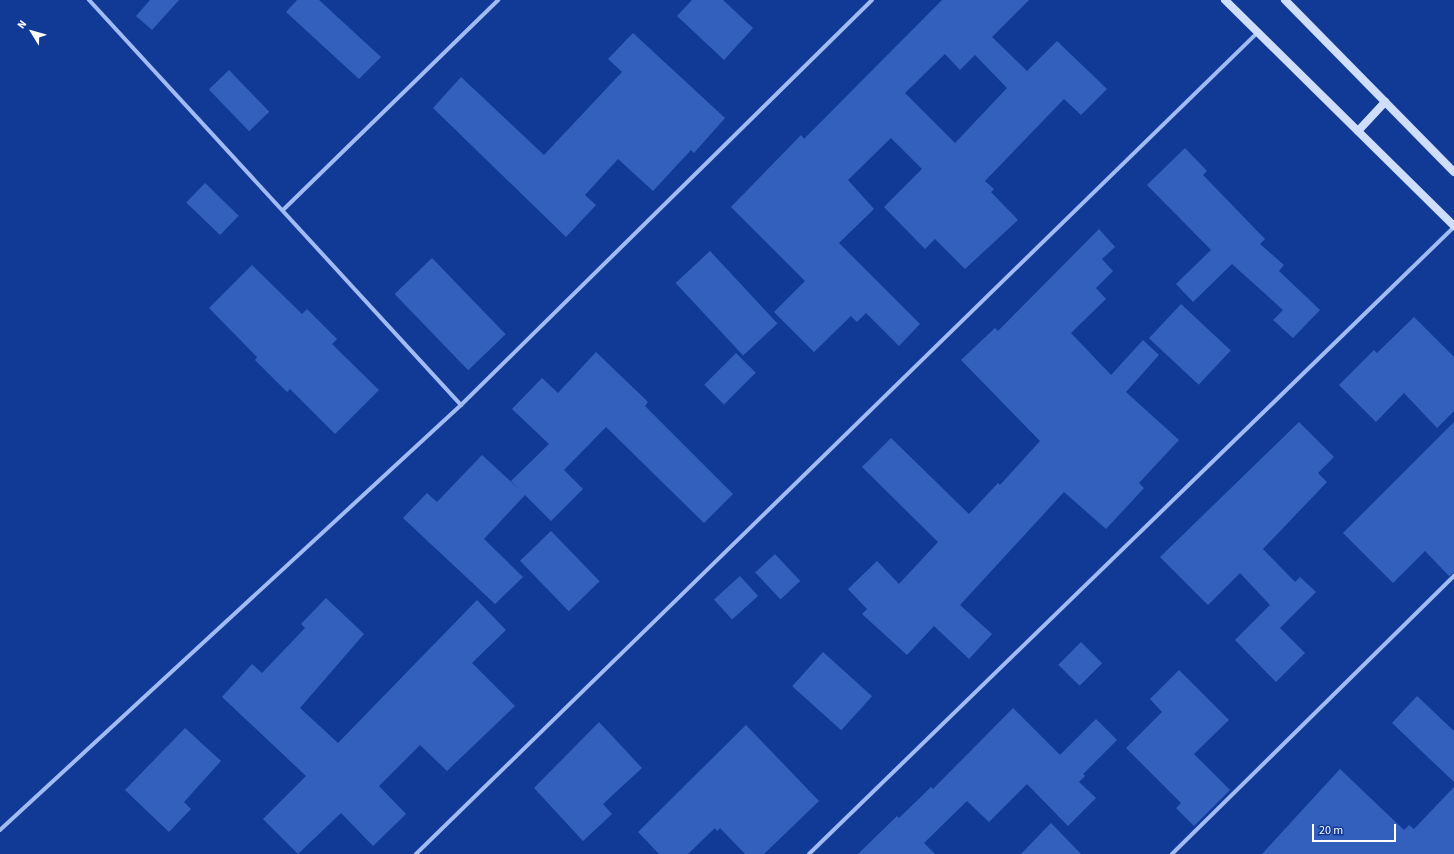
<!DOCTYPE html>
<html>
<head>
<meta charset="utf-8">
<style>
  body { margin:0 }
  #map { position:relative; width:1454px; height:854px; overflow:hidden; background:#113a97; font-family:"Source Sans 3",sans-serif }
  div>[style] { position:absolute }
  .building>* { inset:0; background:#3460bd; transform-origin:0 0 }
  .street>* { height:4px; margin:-2px; padding:0 2px; transform-origin:2px; border-radius:2px; background:#a1bbf4 }
  .secondary>* { height:8px; margin:-4px; padding:0 4px; transform-origin:4px; border-radius:4px; background:#d0defd }
  span { translate:-50% -50%; white-space:nowrap; text-align:center; line-height:1.15; -webkit-text-stroke:3px #113a97; paint-order:stroke }
  .north { position:absolute; left:12px; top:12px; width:40px; height:40px; -webkit-text-stroke:3px #113a97; paint-order:stroke; rotate:307deg; font-size:11px; font-weight:700; line-height:16px; text-align:center; color:#fff }
  .north::after { content:''; display:block; margin:auto; width:14px; height:18px; background:#fff; clip-path:polygon(50% 0,100% 100%,50% 72%,0 100%) }
  .scale { position:absolute; left:1312px; top:824px; width:84px; height:18px; box-sizing:border-box; border:2px solid #fff; border-top:0; padding-left:5px; font-size:12px; line-height:14px; white-space:nowrap; color:#fff; -webkit-text-stroke:3px #113a97; paint-order:stroke }
</style>
</head>
<body>
<div id="map">
  <div class="building">
    <div style="clip-path:polygon(150px 0,179px 0,152px 30px,136px 16px)"></div>
    <div style="clip-path:polygon(297px 0,319px 0,381px 57px,359px 79px,286px 12px)"></div>
    <div style="clip-path:polygon(692px 0,723px 0,753px 28px,724px 60px,677px 16px)"></div>
    <div style="clip-path:polygon(evenodd,942px 0,1029px 0,992px 37px,1027px 71px,1057px 41px,1107px 89px,1081px 115px,1064px 99px,985px 181px,994px 189px,991px 192px,1018px 220px,965px 269px,935px 239px,925px 249px,884px 207px,922px 169px,891px 138px,848px 180px,874px 209px,839px 243px,920px 324px,899px 346px,866px 313px,857px 322px,851px 316px,814px 352px,774px 312px,805px 281px,731px 207px,801px 135px,804px 139px,942px 0,945px 54px,960px 70px,975px 55px,1007px 88px,955px 143px,905px 93px,945px 54px)"></div>
    <div style="clip-path:polygon(633px 33px,725px 118px,694px 153px,691px 150px,653px 191px,618px 159px,585px 195px,596px 205px,566px 237px,433px 108px,461px 77px,544px 155px,622px 72px,608px 59px)"></div>
    <div style="left:229px;top:70px;width:58px;height:28px;rotate:46deg"></div>
    <div style="clip-path:polygon(1185px 148px,1207px 171px,1203px 175px,1265px 239px,1260px 244px,1284px 265px,1279px 271px,1320px 310px,1293px 338px,1273px 320px,1283px 310px,1232px 264px,1193px 302px,1176px 284px,1211px 250px,1147px 185px)"></div>
    <div style="left:205px;top:183px;width:47px;height:27px;rotate:44deg"></div>
    <div style="clip-path:polygon(1099px 229px,1115px 247px,1102px 259px,1113px 271px,1096px 288px,1106px 299px,1071px 333px,1111px 375px,1143px 340px,1159px 355px,1126px 392px,1179px 440px,1139px 483px,1144px 488px,1106px 529px,1064px 492px,960px 605px,992px 634px,969px 659px,934px 626px,907px 655px,862px 614px,867px 609px,848px 589px,877px 561px,899px 584px,938px 542px,862px 467px,891px 438px,969px 514px,998px 483px,1000px 485px,1040px 441px,961px 360px,995px 328px,998px 331px)"></div>
    <div style="left:710px;top:251px;width:99px;height:47px;rotate:47deg"></div>
    <div style="left:432px;top:258px;width:106px;height:52px;rotate:46deg"></div>
    <div style="clip-path:polygon(252px 265px,302px 314px,307px 309px,337px 339px,332px 344px,379px 390px,335px 434px,290px 389px,287px 392px,255px 360px,257px 357px,209px 308px)"></div>
    <div style="left:1181px;top:304px;width:68px;height:47px;rotate:43deg"></div>
    <div style="clip-path:polygon(1414px 317px,1454px 357px,1454px 411px,1437px 428px,1404px 393px,1376px 422px,1339px 385px,1374px 350px,1377px 353px)"></div>
    <div style="clip-path:polygon(596px 352px,648px 402px,645px 406px,733px 494px,704px 523px,606px 427px,564px 470px,583px 489px,551px 521px,525px 495px,484px 539px,523px 577px,495px 604px,403px 518px,427px 493px,437px 502px,482px 455px,520px 490px,511px 481px,549px 444px,512px 409px,542px 378px,558px 393px)"></div>
    <div style="left:736px;top:353px;width:28px;height:45px;rotate:45deg"></div>
    <div style="clip-path:polygon(1299px 422px,1334px 457px,1318px 473px,1327px 482px,1263px 549px,1295px 582px,1300px 577px,1316px 592px,1280px 628px,1305px 653px,1276px 682px,1235px 640px,1270px 605px,1240px 573px,1208px 605px,1160px 557px)"></div>
    <div style="clip-path:polygon(1454px 422px,1454px 573px,1449px 576px,1425px 551px,1393px 583px,1343px 533px)"></div>
    <div style="left:551px;top:531px;width:70px;height:43px;rotate:46deg"></div>
    <div style="left:775px;top:554px;width:37px;height:27px;rotate:47deg"></div>
    <div style="left:740px;top:576px;width:27px;height:35px;rotate:48deg"></div>
    <div style="clip-path:polygon(326px 598px,364px 634px,300px 708px,338px 743px,477px 600px,506px 630px,472px 663px,515px 706px,447px 771px,420px 745px,379px 786px,406px 814px,373px 846px,341px 813px,298px 854px,263px 819px,306px 776px,222px 697px,252px 664px,262px 673px,305px 628px,301px 624px)"></div>
    <div style="left:1081px;top:642px;width:30px;height:32px;rotate:45deg"></div>
    <div style="left:823px;top:652px;width:66px;height:46px;rotate:42deg"></div>
    <div style="clip-path:polygon(1179px 670px,1229px 720px,1194px 754px,1230px 790px,1194px 826px,1176px 808px,1181px 803px,1126px 748px,1162px 712px,1150px 699px)"></div>
    <div style="clip-path:polygon(1417px 696px,1454px 731px,1454px 782px,1392px 723px)"></div>
    <div style="clip-path:polygon(1013px 708px,1060px 755px,1096px 719px,1117px 740px,1083px 774px,1085px 776px,1079px 782px,1096px 798px,1068px 826px,1027px 784px,989px 822px,967px 801px,924px 843px,935px 854px,858px 854px,897px 816px,899px 818px,931px 787px,933px 789px)"></div>
    <div style="clip-path:polygon(599px 722px,642px 768px,603px 804px,612px 814px,583px 841px,534px 788px)"></div>
    <div style="clip-path:polygon(746px 725px,819px 801px,764px 854px,745px 854px,720px 828px,717px 831px,715px 828px,688px 854px,659px 854px,638px 832px)"></div>
    <div style="clip-path:polygon(185px 728px,221px 761px,184px 802px,191px 809px,169px 832px,125px 790px)"></div>
    <div style="clip-path:polygon(1340px 769px,1404px 830px,1409px 825px,1414px 829px,1454px 787px,1454px 854px,1262px 854px)"></div>
    <div style="clip-path:polygon(1051px 823px,1081px 854px,1021px 854px)"></div>
  </div>
  <div class="street">
    <div style="left:89px;top:0;width:550px;rotate:47.43deg"></div>
    <div style="left:283px;top:210px;width:301px;rotate:-44.3deg"></div>
    <div style="left:0;top:830px;width:627px;rotate:-42.67deg"></div>
    <div style="left:461px;top:405px;width:577px;rotate:-44.58deg"></div>
    <div style="left:416px;top:854px;width:1177px;rotate:-44.31deg"></div>
    <div style="left:809px;top:854px;width:900px;rotate:-44.19deg"></div>
    <div style="left:1172px;top:854px;width:396px;rotate:-44.6deg"></div>
  </div>
  <div class="secondary">
    <div style="left:1225px;top:0;width:322px;rotate:44.6deg"></div>
    <div style="left:1285px;top:0;width:241px;rotate:45.5deg"></div>
    <div style="left:1358px;top:131px;width:40px;rotate:-47deg"></div>
  </div>
  <div class="north">N</div>
  <div class="scale">20 m</div>
</div>
</body>
</html>
